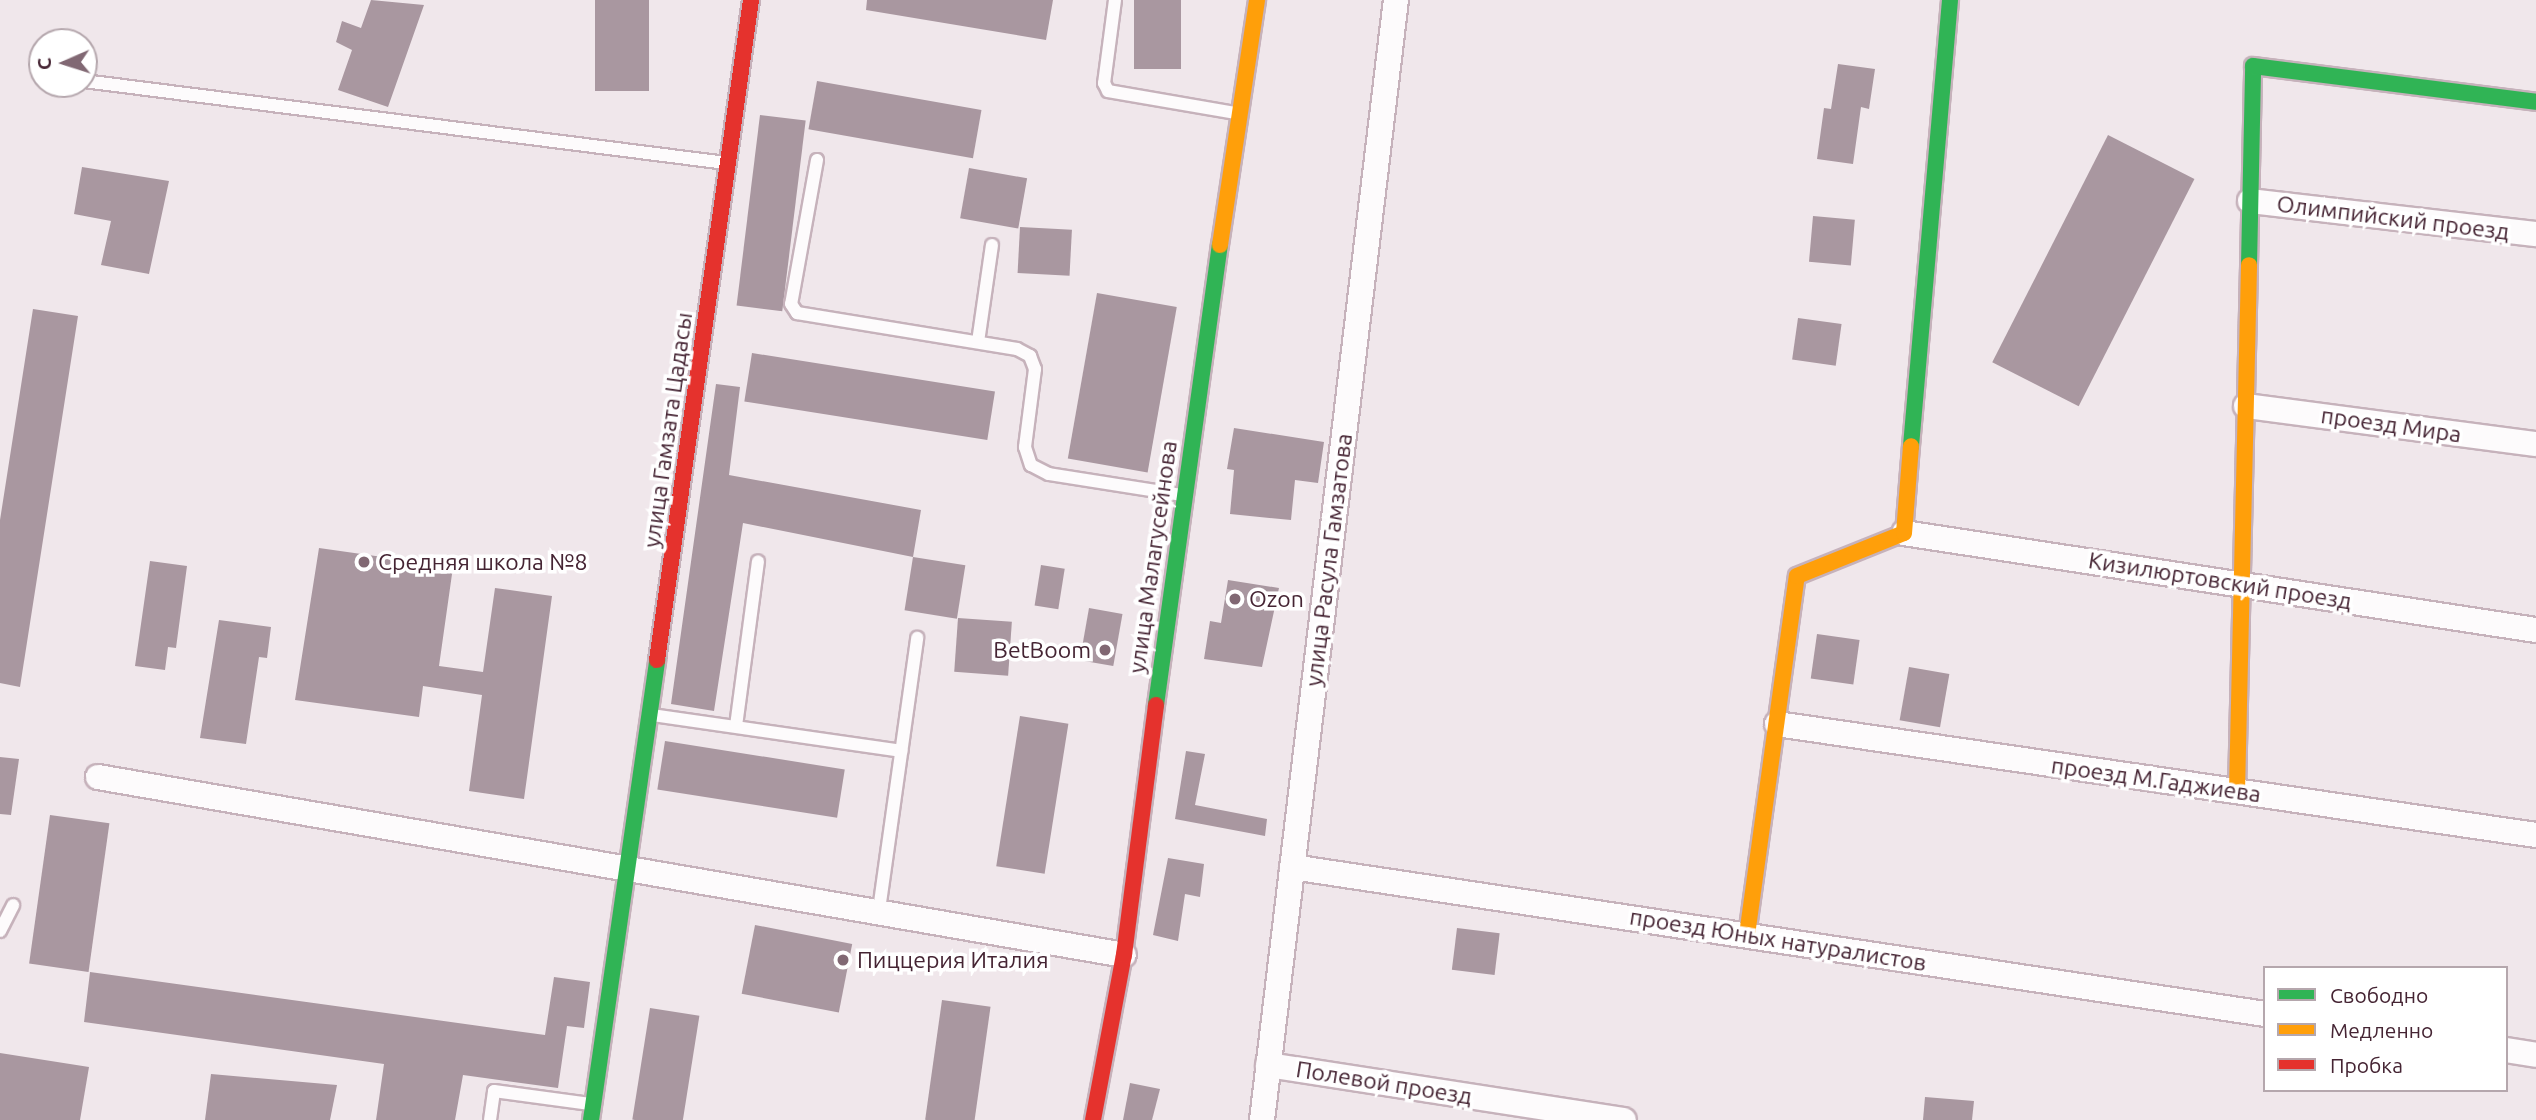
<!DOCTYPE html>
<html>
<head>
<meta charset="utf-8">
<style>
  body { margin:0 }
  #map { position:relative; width:2536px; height:1120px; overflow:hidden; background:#f0e7eb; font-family:Ubuntu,sans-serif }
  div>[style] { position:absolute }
  .building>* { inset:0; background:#a997a0; transform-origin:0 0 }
  .roads { filter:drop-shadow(2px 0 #c6b2bb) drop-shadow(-2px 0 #c6b2bb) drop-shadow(0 2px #c6b2bb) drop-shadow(0 -2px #c6b2bb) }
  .lane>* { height:12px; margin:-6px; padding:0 6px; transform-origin:6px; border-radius:6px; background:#fdfbfc }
  .street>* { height:24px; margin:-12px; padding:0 12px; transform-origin:12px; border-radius:12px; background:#fdfbfc }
  .fast>* { height:16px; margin:-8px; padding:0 8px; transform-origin:8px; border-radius:8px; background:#30b455 }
  .slow>* { height:16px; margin:-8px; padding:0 8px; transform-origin:8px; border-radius:8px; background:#ff9f0a }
  .jam>* { height:16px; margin:-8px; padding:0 8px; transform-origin:8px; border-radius:8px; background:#e5322d }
  .dots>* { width:19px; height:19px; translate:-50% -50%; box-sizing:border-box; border:4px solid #fff; border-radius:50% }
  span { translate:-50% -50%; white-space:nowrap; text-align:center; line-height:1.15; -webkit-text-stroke:7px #fff; paint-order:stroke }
  .street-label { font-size:23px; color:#452433 }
  .poi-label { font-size:23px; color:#452433 }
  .left { translate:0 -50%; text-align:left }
  .right { translate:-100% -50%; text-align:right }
  .legend { position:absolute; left:2263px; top:966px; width:245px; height:126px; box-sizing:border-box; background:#fff; border:2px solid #b5a7ad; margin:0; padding:9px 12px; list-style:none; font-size:21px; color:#452433 }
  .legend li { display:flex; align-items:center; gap:14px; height:35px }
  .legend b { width:35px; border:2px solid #b5a7ad }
  .north { position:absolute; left:28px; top:28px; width:70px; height:70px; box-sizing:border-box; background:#fff; border:2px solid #b5a7ad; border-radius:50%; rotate:267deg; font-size:19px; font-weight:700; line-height:28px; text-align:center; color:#452433 }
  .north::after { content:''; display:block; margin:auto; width:24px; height:32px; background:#816873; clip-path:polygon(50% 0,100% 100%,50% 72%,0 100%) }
</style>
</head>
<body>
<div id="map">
  <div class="building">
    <div style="clip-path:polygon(371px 0,424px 5px,388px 107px,338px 90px,352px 50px,336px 42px,342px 21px,361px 28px)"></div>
    <div style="left:595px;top:0;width:54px;height:91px"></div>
    <div style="clip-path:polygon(867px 0,1053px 0,1046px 40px,866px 10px)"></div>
    <div style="left:1134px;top:0;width:47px;height:69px"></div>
    <div style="clip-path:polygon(1838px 64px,1875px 69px,1869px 109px,1861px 107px,1853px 164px,1817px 159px,1824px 108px,1831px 109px)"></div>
    <div style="left:817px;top:81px;width:167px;height:49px;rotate:10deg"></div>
    <div style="left:760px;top:115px;width:46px;height:192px;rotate:7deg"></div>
    <div style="left:2108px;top:135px;width:97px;height:255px;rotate:27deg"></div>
    <div style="clip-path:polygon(82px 167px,169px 181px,149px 274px,101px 265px,111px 221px,74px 214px)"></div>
    <div style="left:969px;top:168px;width:59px;height:51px;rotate:10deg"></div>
    <div style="left:1813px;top:216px;width:42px;height:46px;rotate:5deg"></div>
    <div style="left:1020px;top:227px;width:52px;height:46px;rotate:3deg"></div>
    <div style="left:1097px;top:293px;width:81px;height:168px;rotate:10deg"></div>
    <div style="clip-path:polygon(33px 309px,78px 316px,20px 687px,0 683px,0 520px)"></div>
    <div style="left:1798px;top:318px;width:44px;height:42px;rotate:8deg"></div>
    <div style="left:752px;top:353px;width:246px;height:49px;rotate:9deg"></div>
    <div style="clip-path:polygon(716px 384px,740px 387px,729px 475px,921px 510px,913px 557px,743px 523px,714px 711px,671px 704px)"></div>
    <div style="clip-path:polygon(1234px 428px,1324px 442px,1318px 483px,1295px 480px,1291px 520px,1230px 514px,1234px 470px,1227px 469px)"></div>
    <div style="clip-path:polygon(319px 548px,453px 567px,439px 666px,483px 672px,495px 588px,552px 596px,524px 799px,469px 791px,482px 695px,423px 686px,419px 717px,295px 700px)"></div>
    <div style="left:913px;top:557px;width:53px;height:54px;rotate:9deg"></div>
    <div style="clip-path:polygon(150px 561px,187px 566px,176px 648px,168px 647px,165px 670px,135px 666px)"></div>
    <div style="left:1041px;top:565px;width:24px;height:41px;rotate:9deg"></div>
    <div style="clip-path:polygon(1228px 580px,1279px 588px,1262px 667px,1204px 659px,1210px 621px,1221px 623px)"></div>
    <div style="left:1089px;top:608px;width:34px;height:53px;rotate:10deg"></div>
    <div style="left:958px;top:618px;width:54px;height:54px;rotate:4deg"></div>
    <div style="clip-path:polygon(219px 620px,271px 627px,267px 658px,259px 657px,246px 744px,200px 738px)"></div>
    <div style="left:1817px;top:634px;width:43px;height:45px;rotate:8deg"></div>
    <div style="left:1909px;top:667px;width:41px;height:54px;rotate:10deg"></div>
    <div style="left:1020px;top:716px;width:49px;height:152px;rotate:9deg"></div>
    <div style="left:665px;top:741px;width:182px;height:49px;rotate:9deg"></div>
    <div style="clip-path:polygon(1186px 751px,1205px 754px,1195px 805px,1267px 819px,1265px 836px,1175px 819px)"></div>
    <div style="clip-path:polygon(0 757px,19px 759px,11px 815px,0 814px)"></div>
    <div style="left:50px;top:815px;width:60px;height:150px;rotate:8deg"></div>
    <div style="clip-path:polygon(1168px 858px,1204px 864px,1200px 897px,1185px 894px,1178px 941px,1153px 935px)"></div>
    <div style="left:755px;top:925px;width:99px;height:70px;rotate:11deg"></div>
    <div style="left:1457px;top:928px;width:43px;height:42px;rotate:7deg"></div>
    <div style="clip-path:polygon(90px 972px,545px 1035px,554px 977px,590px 982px,584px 1028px,567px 1026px,558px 1088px,463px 1075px,455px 1120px,376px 1120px,384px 1064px,84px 1022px)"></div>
    <div style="left:942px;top:1000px;width:49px;height:121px;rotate:8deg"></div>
    <div style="left:650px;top:1008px;width:50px;height:113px;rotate:9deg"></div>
    <div style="clip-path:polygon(0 1053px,89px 1067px,80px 1120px,0 1120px)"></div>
    <div style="clip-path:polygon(211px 1074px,337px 1085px,330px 1120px,205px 1120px)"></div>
    <div style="clip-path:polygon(1130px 1083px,1160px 1089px,1152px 1120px,1123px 1120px)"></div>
    <div style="clip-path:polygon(1925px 1097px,1974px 1101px,1972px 1120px,1923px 1120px)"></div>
  </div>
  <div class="roads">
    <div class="lane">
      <div style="left:1115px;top:0;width:84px;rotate:97.5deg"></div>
      <div style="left:1104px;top:83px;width:9px;rotate:63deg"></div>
      <div style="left:1108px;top:91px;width:130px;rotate:9.8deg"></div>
      <div style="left:84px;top:81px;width:647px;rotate:7.28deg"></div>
      <div style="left:817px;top:160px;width:146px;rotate:100.2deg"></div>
      <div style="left:791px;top:304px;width:11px;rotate:56deg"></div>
      <div style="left:797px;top:313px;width:223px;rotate:9.3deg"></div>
      <div style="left:1017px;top:349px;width:15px;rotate:28deg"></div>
      <div style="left:1030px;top:356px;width:14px;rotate:69deg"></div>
      <div style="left:1035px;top:369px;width:79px;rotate:97.3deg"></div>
      <div style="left:1025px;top:447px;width:19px;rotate:72deg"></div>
      <div style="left:1031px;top:465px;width:20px;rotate:27deg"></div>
      <div style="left:1049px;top:474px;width:134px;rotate:9deg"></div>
      <div style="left:978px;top:342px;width:98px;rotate:-81.8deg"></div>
      <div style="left:652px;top:715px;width:252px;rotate:8.2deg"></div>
      <div style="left:736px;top:726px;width:166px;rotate:-82.4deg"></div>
      <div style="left:879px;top:910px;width:275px;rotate:-82deg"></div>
      <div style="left:0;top:931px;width:29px;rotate:-63deg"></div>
      <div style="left:490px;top:1120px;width:29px;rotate:-82deg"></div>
      <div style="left:494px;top:1091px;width:97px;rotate:7.7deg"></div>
    </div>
    <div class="street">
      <div style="left:2250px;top:201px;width:288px;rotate:6.6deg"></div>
      <div style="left:2246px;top:406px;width:292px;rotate:7.5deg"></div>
      <div style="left:1904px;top:533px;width:639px;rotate:8.73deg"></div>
      <div style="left:1777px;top:724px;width:767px;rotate:8.32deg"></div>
      <div style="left:98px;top:777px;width:1041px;rotate:9.84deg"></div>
      <div style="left:1292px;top:867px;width:984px;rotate:8.59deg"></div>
      <div style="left:2506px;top:1050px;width:30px;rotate:9deg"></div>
      <div style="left:1268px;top:1065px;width:360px;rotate:8.8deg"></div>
      <div style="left:1262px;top:1120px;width:1128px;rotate:-83.18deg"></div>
    </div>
    <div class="fast">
      <div style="left:2249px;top:265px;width:199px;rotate:-88.8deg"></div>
      <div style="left:2253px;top:66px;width:285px;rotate:7.2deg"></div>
      <div style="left:1911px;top:446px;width:448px;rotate:-85deg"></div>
      <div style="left:1156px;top:705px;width:464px;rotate:-82.1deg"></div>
      <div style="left:591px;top:1120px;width:465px;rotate:-81.8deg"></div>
    </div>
    <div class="slow">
      <div style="left:1220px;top:245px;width:248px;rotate:-81.4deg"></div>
      <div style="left:2237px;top:791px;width:526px;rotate:-88.69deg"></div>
      <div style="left:1747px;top:935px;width:362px;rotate:-82.1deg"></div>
      <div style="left:1797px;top:576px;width:115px;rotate:-21.9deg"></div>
      <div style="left:1904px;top:533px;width:87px;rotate:-85.4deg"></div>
    </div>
    <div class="jam">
      <div style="left:657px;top:660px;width:667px;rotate:-81.89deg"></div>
      <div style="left:1093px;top:1120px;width:168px;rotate:-79.4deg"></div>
      <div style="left:1124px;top:955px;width:252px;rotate:-82.7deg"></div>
    </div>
  </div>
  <div class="dots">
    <div style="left:364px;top:562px;background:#816873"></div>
    <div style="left:1235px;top:599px;background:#816873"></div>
    <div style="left:1105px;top:650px;background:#816873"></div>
    <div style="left:843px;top:960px;background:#816873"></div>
  </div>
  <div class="street-label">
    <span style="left:2393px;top:218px;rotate:7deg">Олимпийский проезд</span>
    <span style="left:2391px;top:425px;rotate:8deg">проезд Мира</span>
    <span style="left:668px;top:430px;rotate:-82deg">улица Гамзата Цадасы</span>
    <span style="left:1153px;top:557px;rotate:-82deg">улица Малагусейнова</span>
    <span style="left:1329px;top:560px;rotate:-83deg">улица Расула Гамзатова</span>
    <span style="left:2220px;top:581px;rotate:9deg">Кизилюртовский проезд</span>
    <span style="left:2156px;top:780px;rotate:8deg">проезд М.Гаджиева</span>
    <span style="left:1778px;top:940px;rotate:9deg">проезд Юных натуралистов</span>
    <span style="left:1384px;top:1083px;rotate:9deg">Полевой проезд</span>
  </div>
  <div class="poi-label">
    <span class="left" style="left:378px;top:562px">Средняя школа №8</span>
    <span class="left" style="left:1249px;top:599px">Ozon</span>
    <span class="right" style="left:1091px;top:650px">BetBoom</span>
    <span class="left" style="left:857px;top:960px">Пиццерия Италия</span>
  </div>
  <ul class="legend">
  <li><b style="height:9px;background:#30b455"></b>Свободно</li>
  <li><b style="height:9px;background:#ff9f0a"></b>Медленно</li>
  <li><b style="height:9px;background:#e5322d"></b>Пробка</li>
  </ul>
  <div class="north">С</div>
</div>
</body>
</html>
